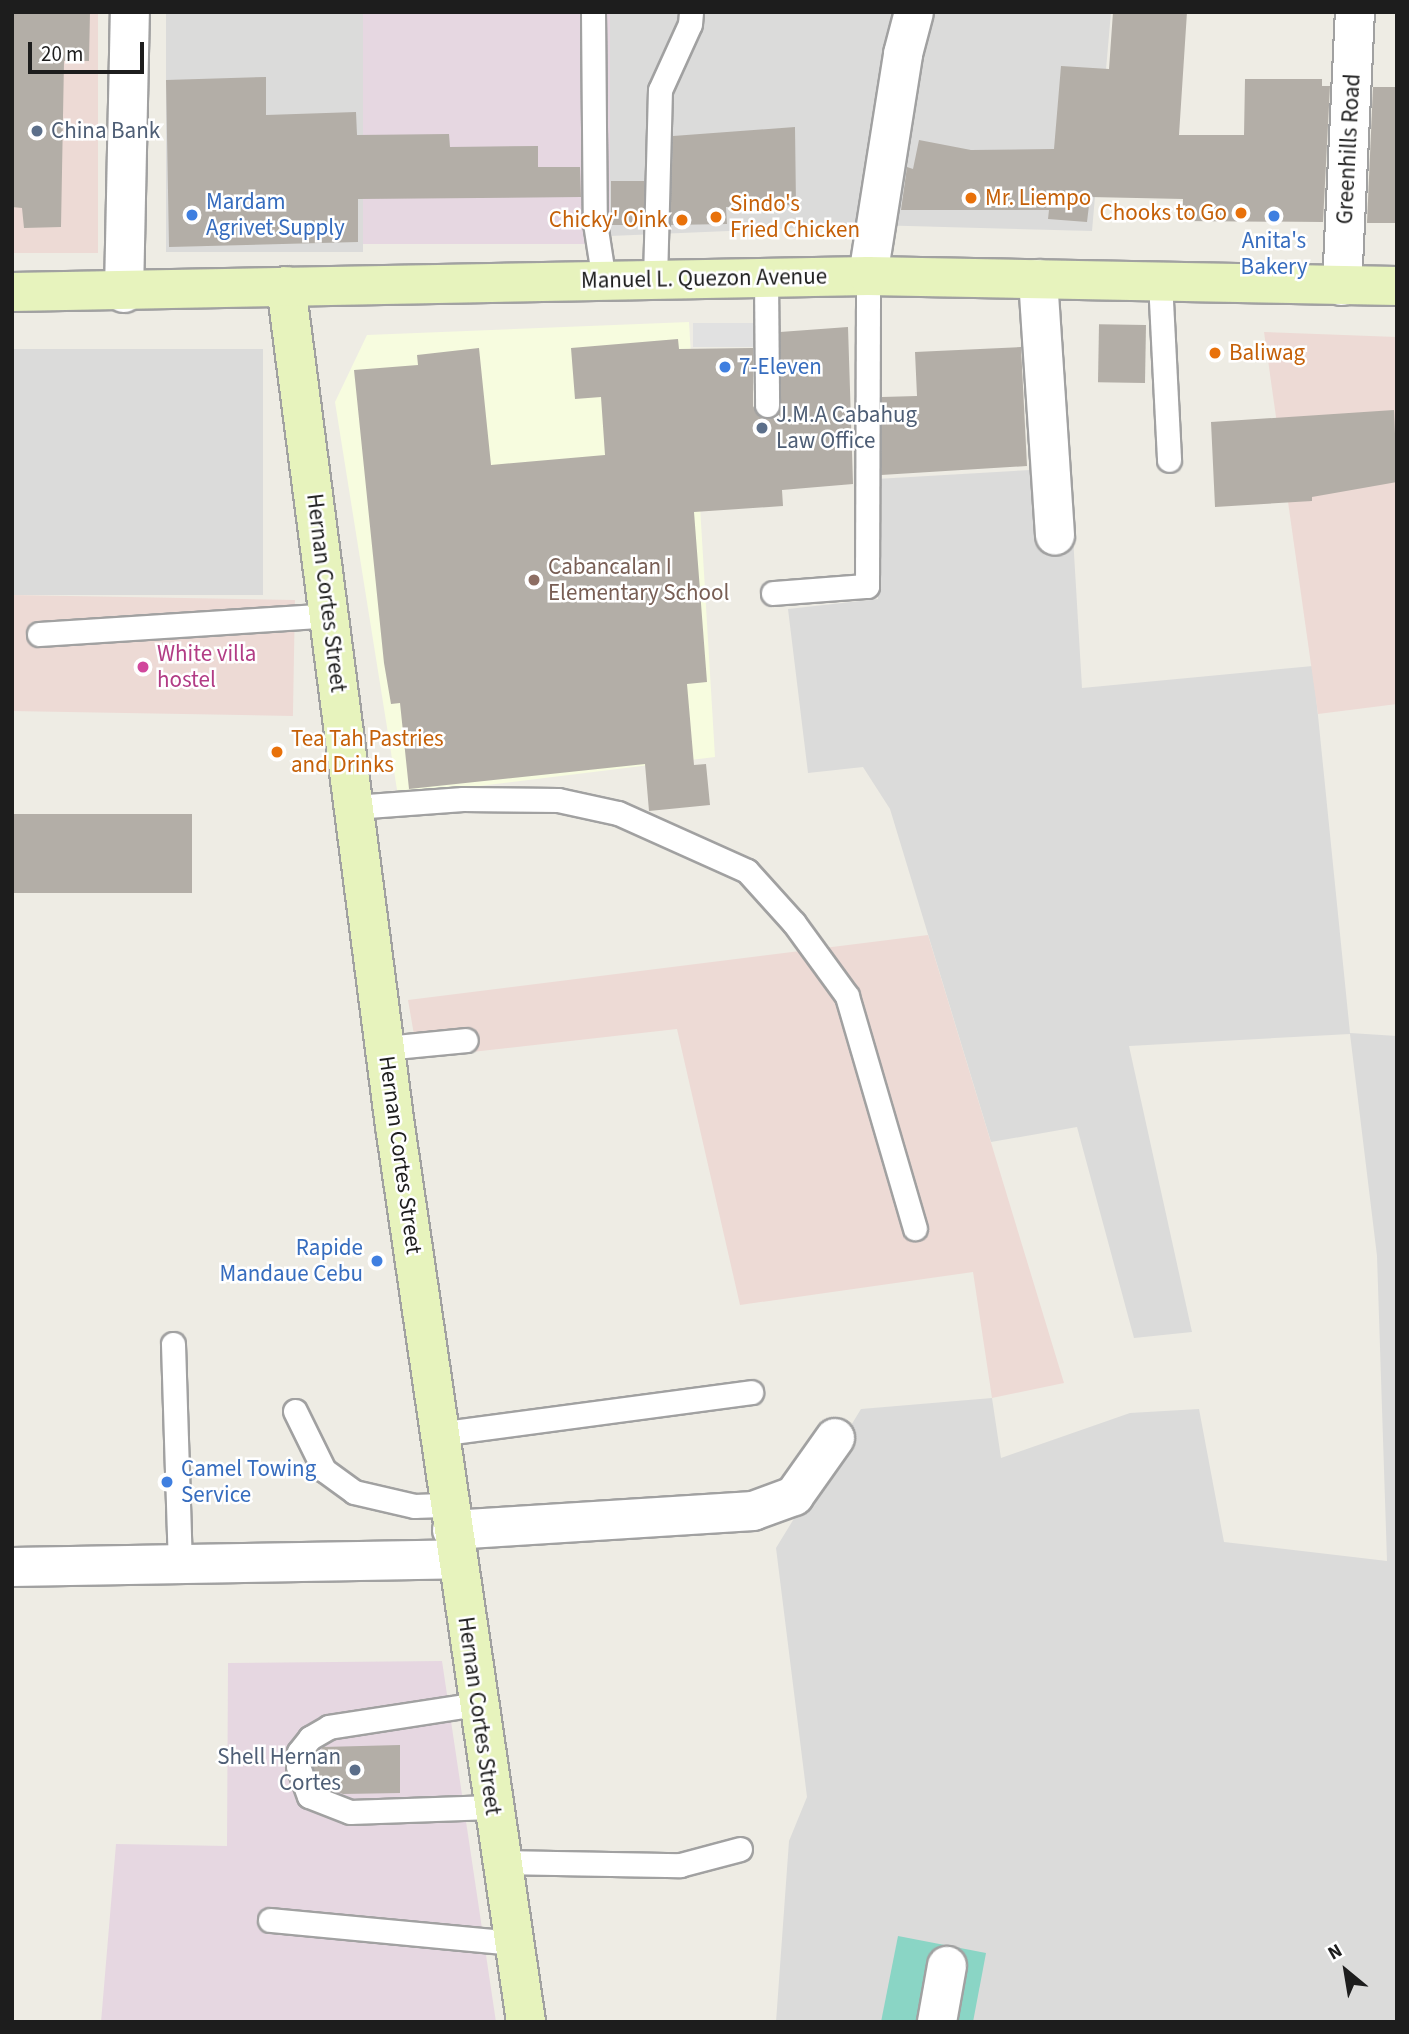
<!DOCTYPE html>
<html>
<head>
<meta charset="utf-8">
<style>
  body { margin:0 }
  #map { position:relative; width:1409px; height:2034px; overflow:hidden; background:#eeece4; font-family:"Source Sans 3",sans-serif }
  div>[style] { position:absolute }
  .residential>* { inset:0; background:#dbdbda; transform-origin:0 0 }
  .commercial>* { inset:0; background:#eddad5; transform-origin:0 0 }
  .industrial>* { inset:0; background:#e6d7e1; transform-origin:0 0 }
  .education>* { inset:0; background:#f7fcdf }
  .pitch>* { inset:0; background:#8ad5c5 }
  .parking>* { inset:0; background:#e1e1e1; transform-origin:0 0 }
  .building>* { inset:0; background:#b3aea7; transform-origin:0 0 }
  .roads { filter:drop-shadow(2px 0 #a1a1a1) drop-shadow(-2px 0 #a1a1a1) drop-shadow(0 2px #a1a1a1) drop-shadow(0 -2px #a1a1a1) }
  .lane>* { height:23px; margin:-11.5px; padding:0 11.5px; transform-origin:11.5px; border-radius:11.5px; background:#fff }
  .street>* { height:38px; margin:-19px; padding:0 19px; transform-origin:19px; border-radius:19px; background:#fff }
  .secondary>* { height:38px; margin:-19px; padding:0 19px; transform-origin:19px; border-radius:19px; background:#e7f3bd }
  .dots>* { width:19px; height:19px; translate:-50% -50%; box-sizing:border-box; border:4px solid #fff; border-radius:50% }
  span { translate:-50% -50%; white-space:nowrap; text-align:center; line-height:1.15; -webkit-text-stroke:5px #fff; paint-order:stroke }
  .service-label { font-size:23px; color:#4e5e75 }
  .left { translate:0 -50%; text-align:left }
  .right { translate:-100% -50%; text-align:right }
  .street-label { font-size:23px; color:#1d1d1d }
  .food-label { font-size:23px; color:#c56008 }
  .shop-label { font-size:23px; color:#366cbe }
  .education-label { font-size:23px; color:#785e54 }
  .hotel-label { font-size:23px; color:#b23c85 }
  .frame { position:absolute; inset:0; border:14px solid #1d1d1d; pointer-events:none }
  .north { position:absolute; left:1311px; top:1936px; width:70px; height:70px; -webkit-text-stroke:5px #fff; paint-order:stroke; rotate:330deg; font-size:19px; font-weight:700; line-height:28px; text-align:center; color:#1d1d1d }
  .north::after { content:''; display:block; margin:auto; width:24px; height:32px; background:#1d1d1d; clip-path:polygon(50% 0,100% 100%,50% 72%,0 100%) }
  .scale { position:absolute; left:28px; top:42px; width:116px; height:32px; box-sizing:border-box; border:4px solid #1d1d1d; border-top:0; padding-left:9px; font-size:21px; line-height:24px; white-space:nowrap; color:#1d1d1d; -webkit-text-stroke:5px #fff; paint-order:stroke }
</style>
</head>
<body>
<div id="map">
  <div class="residential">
    <div style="left:166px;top:12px;width:197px;height:240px"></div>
    <div style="clip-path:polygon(610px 12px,1111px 12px,1092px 231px,871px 225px,610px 236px)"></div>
    <div style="clip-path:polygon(1022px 316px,1060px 318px,1082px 688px,1313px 666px,1350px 1033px,1397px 1036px,1397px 2022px,776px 2022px,789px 1841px,807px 1797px,776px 1548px,861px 1409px,992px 1398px,1001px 1458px,1130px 1413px,1199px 1409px,1224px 1542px,1387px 1561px,1377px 1256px,1350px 1034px,1129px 1046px,1192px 1332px,1134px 1338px,1077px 1127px,991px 1142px,890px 809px,863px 767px,808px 773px,788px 609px,878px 599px,876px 479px,1031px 470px)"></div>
    <div style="left:12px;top:349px;width:251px;height:246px"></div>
  </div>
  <div class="commercial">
    <div style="left:12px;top:12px;width:86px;height:241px"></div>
    <div style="clip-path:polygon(1264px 332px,1397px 337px,1397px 704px,1318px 714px)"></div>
    <div style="left:12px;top:595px;width:283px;height:116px;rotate:1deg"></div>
    <div style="clip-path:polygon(928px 935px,1064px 1383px,992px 1398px,973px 1272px,740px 1305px,677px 1029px,418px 1058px,408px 1000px)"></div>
  </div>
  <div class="industrial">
    <div style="left:363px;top:12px;width:247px;height:232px"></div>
    <div style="clip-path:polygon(442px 1661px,496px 2022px,101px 2022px,116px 1844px,227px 1846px,228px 1663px)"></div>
  </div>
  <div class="education">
    <div style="clip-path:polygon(689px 322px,715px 757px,398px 796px,335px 402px,367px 335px)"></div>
  </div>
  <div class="pitch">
    <div style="clip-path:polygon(898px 1936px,986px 1953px,973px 2022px,881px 2022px)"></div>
  </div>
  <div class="parking">
    <div style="left:760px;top:323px;width:24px;height:67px;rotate:90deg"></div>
  </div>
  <div class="building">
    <div style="clip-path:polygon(12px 12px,90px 12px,89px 61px,64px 61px,61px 227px,24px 228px,22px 208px,12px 207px)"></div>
    <div style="clip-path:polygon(1113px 12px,1187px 12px,1179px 135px,1244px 135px,1245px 79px,1322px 79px,1322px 86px,1330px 86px,1323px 222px,1182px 221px,1183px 199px,1090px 197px,1087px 222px,1048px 219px,1049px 210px,901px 210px,907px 167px,913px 169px,919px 140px,971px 150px,1054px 149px,1061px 66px,1109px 69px)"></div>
    <div style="clip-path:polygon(266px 77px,266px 115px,356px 112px,357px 135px,449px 134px,450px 147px,538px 146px,538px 167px,580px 167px,581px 197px,358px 199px,358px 242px,169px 247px,166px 80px)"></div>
    <div style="clip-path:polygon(1373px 87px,1397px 87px,1397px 223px,1367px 223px)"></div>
    <div style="clip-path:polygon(795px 127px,796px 205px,726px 207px,727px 224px,670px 225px,673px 136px)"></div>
    <div style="left:611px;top:181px;width:33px;height:44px"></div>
    <div style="left:1146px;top:325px;width:58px;height:47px;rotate:91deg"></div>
    <div style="clip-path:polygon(848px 327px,853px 484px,782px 490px,783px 506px,694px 512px,707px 682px,687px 684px,694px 765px,706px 764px,710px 805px,649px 811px,645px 764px,409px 789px,400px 703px,391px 704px,384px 663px,354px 370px,418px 365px,417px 355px,479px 348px,491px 465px,605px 455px,601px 397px,575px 399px,571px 348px,678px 339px,679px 349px,753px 348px,753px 406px,760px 417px,768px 419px,781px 406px,780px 332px)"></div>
    <div style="clip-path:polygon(1021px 347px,1027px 466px,881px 475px,882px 397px,917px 396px,915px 352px)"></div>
    <div style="clip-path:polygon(1394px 410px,1397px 482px,1312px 497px,1312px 501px,1215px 507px,1211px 422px)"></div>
    <div style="left:12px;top:814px;width:180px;height:79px"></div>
    <div style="clip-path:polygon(400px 1745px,400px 1793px,343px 1794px,320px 1785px,312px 1764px,323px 1747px)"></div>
  </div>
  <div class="roads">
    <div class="lane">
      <div style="left:593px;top:12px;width:211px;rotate:89.5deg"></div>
      <div style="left:595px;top:223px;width:59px;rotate:81.2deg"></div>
      <div style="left:766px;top:278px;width:127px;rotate:89.5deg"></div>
      <div style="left:655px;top:280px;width:190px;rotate:-88.5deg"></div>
      <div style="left:660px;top:90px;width:72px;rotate:-65.6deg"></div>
      <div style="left:690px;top:24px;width:12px;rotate:-85deg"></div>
      <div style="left:1160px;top:281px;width:179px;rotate:87.1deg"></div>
      <div style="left:773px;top:593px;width:94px;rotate:-4.3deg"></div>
      <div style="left:867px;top:586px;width:310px;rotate:-89.8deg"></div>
      <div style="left:39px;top:634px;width:291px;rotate:-3.7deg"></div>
      <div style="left:354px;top:807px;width:109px;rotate:-4.2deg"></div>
      <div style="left:463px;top:799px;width:95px;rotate:0.6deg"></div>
      <div style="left:558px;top:800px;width:61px;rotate:12.2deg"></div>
      <div style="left:618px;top:813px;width:141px;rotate:24.2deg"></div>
      <div style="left:747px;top:871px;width:70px;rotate:47.9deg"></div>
      <div style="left:794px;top:923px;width:90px;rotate:54deg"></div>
      <div style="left:847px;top:996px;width:242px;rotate:73.7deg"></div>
      <div style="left:385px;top:1048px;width:81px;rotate:-5.6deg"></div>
      <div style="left:173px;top:1344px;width:219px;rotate:88.2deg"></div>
      <div style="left:295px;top:1411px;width:66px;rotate:63.8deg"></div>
      <div style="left:324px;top:1470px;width:37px;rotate:36deg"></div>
      <div style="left:354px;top:1492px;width:62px;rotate:13.1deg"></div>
      <div style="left:414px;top:1506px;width:35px;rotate:-2deg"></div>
      <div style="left:438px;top:1434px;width:316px;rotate:-7.6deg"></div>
      <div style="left:477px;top:1704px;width:150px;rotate:171.2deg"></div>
      <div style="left:329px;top:1727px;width:22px;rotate:150deg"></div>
      <div style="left:310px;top:1738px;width:18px;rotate:128deg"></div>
      <div style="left:299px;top:1752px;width:14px;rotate:94deg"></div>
      <div style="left:298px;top:1766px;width:32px;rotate:70deg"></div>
      <div style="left:309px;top:1796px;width:44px;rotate:21.3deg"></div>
      <div style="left:350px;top:1812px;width:142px;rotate:-2deg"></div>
      <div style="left:500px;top:1862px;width:180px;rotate:1deg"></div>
      <div style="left:680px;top:1865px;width:62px;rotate:-14.9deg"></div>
      <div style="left:270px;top:1920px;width:244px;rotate:5.4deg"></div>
    </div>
    <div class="street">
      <div style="left:868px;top:276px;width:225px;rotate:-81deg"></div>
      <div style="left:903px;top:54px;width:43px;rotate:-75.3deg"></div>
      <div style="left:1038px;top:279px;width:257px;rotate:86.2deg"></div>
      <div style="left:1342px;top:286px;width:274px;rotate:-87.3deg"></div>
      <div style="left:124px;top:293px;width:281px;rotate:-88.8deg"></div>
      <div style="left:452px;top:1530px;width:302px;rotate:-3.6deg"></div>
      <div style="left:753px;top:1511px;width:44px;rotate:-20.1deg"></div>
      <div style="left:794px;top:1496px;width:71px;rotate:-54.7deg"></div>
      <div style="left:12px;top:1567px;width:444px;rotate:-1deg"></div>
      <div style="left:937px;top:2022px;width:57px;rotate:-79.9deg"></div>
    </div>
    <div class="secondary">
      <div style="left:286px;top:286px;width:847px;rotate:82.61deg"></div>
      <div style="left:395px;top:1126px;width:906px;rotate:81.68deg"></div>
      <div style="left:12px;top:292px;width:856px;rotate:-1.07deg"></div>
      <div style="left:868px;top:276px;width:529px;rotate:1.08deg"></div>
    </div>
  </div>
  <div class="dots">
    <div style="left:37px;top:131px;background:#5c6f8a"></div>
    <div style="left:971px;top:198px;background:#e8710a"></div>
    <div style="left:1241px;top:213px;background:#e8710a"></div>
    <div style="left:192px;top:215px;background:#3f7fe0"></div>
    <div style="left:1274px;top:216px;background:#3f7fe0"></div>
    <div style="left:716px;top:217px;background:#e8710a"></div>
    <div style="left:682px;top:220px;background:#e8710a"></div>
    <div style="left:1215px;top:353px;background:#e8710a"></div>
    <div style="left:725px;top:367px;background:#3f7fe0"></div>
    <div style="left:762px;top:428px;background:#5c6f8a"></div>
    <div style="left:534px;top:580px;background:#8d6e63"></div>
    <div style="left:143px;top:667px;background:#d1479c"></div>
    <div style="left:277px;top:752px;background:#e8710a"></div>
    <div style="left:377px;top:1261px;background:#3f7fe0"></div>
    <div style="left:167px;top:1482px;background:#3f7fe0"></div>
    <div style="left:355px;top:1770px;background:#5c6f8a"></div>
  </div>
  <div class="service-label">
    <span class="left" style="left:51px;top:131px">China Bank</span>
    <span class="left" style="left:776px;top:428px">J.M.A Cabahug<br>Law Office</span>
    <span class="right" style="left:341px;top:1770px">Shell Hernan<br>Cortes</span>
  </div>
  <div class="street-label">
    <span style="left:1349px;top:149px;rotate:-87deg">Greenhills Road</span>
    <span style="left:704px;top:279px;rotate:-1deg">Manuel L. Quezon Avenue</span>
    <span style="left:326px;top:593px;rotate:83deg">Hernan Cortes Street</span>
    <span style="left:400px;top:1155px;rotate:82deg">Hernan Cortes Street</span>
    <span style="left:479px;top:1716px;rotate:82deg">Hernan Cortes Street</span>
  </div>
  <div class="food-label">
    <span class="left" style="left:985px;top:198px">Mr. Liempo</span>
    <span class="left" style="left:730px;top:217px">Sindo's<br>Fried Chicken</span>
    <span class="right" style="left:1227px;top:213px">Chooks to Go</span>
    <span class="right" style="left:668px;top:220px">Chicky' Oink</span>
    <span class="left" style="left:1229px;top:353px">Baliwag</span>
    <span class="left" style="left:291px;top:752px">Tea Tah Pastries<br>and Drinks</span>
  </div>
  <div class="shop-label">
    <span class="left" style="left:206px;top:215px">Mardam<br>Agrivet Supply</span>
    <span style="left:1274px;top:254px">Anita's<br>Bakery</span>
    <span class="left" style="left:739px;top:367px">7-Eleven</span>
    <span class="right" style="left:363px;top:1261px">Rapide<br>Mandaue Cebu</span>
    <span class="left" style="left:181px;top:1482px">Camel Towing<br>Service</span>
  </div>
  <div class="education-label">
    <span class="left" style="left:548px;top:580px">Cabancalan I<br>Elementary School</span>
  </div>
  <div class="hotel-label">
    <span class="left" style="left:157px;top:667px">White villa<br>hostel</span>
  </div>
  <div class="frame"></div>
  <div class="north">N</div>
  <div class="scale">20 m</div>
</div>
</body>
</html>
